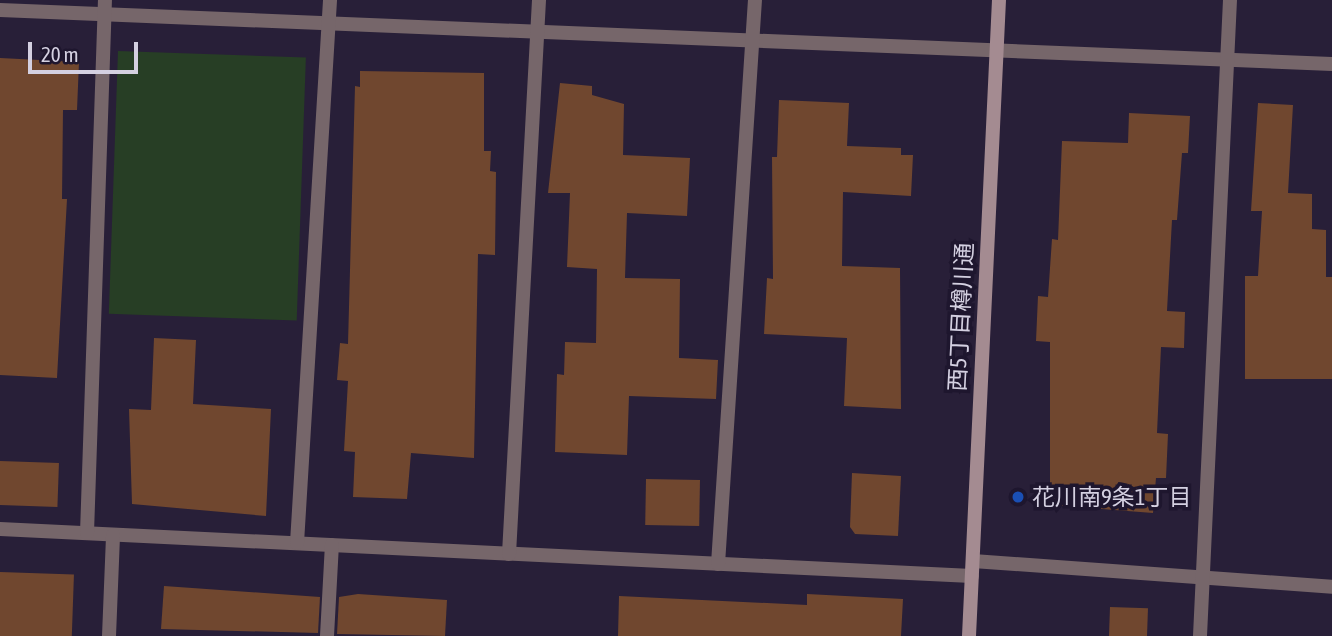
<!DOCTYPE html>
<html>
<head>
<meta charset="utf-8">
<style>
  body { margin:0 }
  #map { position:relative; width:1332px; height:636px; overflow:hidden; background:#281f38; font-family:"Asap Condensed","Noto Sans JP",sans-serif }
  div>[style] { position:absolute }
  .green>* { inset:0; background:#273e25; transform-origin:0 0 }
  .building>* { inset:0; background:#70472f; transform-origin:0 0 }
  .minor>* { height:14px; margin:-7px; padding:0 7px; transform-origin:7px; border-radius:7px; background:#76666a }
  .secondary>* { height:14px; margin:-7px; padding:0 7px; transform-origin:7px; border-radius:7px; background:#a48b91 }
  .dots>* { width:19px; height:19px; translate:-50% -50%; box-sizing:border-box; border:4px solid #1e162e; border-radius:50% }
  span { translate:-50% -50%; white-space:nowrap; text-align:center; line-height:1.15; -webkit-text-stroke:7px #1e162e; paint-order:stroke }
  .street-label { font-size:23px; color:#d4d0e1 }
  .poi-label { font-size:23px; color:#d4d0e1 }
  .left { translate:0 -50%; text-align:left }
  .scale { position:absolute; left:28px; top:42px; width:110px; height:32px; box-sizing:border-box; border:4px solid #d4d0e1; border-top:0; padding-left:9px; font-size:21px; line-height:24px; white-space:nowrap; color:#d4d0e1; -webkit-text-stroke:5px #1e162e; paint-order:stroke }
</style>
</head>
<body>
<div id="map">
  <div class="green">
    <div style="left:118px;top:51px;width:188px;height:263px;rotate:2deg"></div>
  </div>
  <div class="building">
    <div style="clip-path:polygon(0 58px,79px 62px,77px 110px,63px 110px,62px 199px,67px 199px,57px 378px,0 375px)"></div>
    <div style="clip-path:polygon(360px 71px,484px 73px,484px 151px,491px 151px,490px 171px,496px 172px,495px 255px,478px 254px,474px 458px,411px 453px,407px 499px,353px 497px,355px 452px,344px 451px,348px 381px,337px 380px,340px 343px,348px 344px,355px 86px,360px 87px)"></div>
    <div style="clip-path:polygon(560px 83px,592px 86px,592px 95px,624px 104px,623px 155px,690px 158px,687px 216px,627px 213px,625px 278px,680px 279px,679px 358px,718px 360px,716px 399px,629px 396px,627px 455px,555px 452px,557px 374px,564px 375px,565px 342px,596px 343px,597px 269px,567px 267px,570px 193px,548px 193px)"></div>
    <div style="clip-path:polygon(779px 100px,849px 103px,847px 146px,901px 148px,901px 155px,913px 155px,911px 196px,843px 192px,842px 266px,900px 268px,901px 409px,844px 406px,847px 338px,764px 334px,767px 278px,773px 279px,772px 157px,777px 157px)"></div>
    <div style="clip-path:polygon(1258px 103px,1293px 105px,1288px 193px,1312px 194px,1312px 229px,1326px 230px,1326px 277px,1332px 277px,1332px 379px,1245px 379px,1245px 276px,1258px 276px,1262px 211px,1251px 211px)"></div>
    <div style="clip-path:polygon(1129px 113px,1190px 116px,1188px 153px,1182px 153px,1177px 220px,1172px 220px,1167px 311px,1185px 312px,1184px 348px,1161px 347px,1157px 433px,1168px 434px,1166px 478px,1156px 478px,1153px 513px,1050px 505px,1050px 342px,1036px 341px,1038px 296px,1048px 297px,1052px 239px,1058px 240px,1062px 141px,1128px 143px)"></div>
    <div style="clip-path:polygon(154px 338px,196px 340px,193px 404px,271px 409px,266px 516px,132px 504px,129px 409px,151px 410px)"></div>
    <div style="left:0;top:461px;width:59px;height:44px;rotate:2deg"></div>
    <div style="clip-path:polygon(852px 473px,901px 476px,898px 536px,855px 534px,850px 527px)"></div>
    <div style="left:646px;top:479px;width:54px;height:46px;rotate:1deg"></div>
    <div style="left:0;top:572px;width:74px;height:64px;rotate:2deg"></div>
    <div style="clip-path:polygon(164px 586px,320px 597px,318px 633px,161px 629px)"></div>
    <div style="clip-path:polygon(358px 594px,447px 600px,445px 636px,337px 634px,339px 597px)"></div>
    <div style="clip-path:polygon(807px 594px,903px 599px,901px 636px,618px 636px,619px 596px,807px 605px)"></div>
    <div style="left:1110px;top:607px;width:38px;height:29px;rotate:2deg"></div>
  </div>
  <div class="minor">
    <div style="left:0;top:10px;width:1333px;rotate:2.32deg"></div>
    <div style="left:0;top:529px;width:973px;rotate:2.77deg"></div>
    <div style="left:87px;top:533px;width:533px;rotate:-88.07deg"></div>
    <div style="left:297px;top:543px;width:544px;rotate:-86.52deg"></div>
    <div style="left:509px;top:554px;width:555px;rotate:-86.9deg"></div>
    <div style="left:973px;top:561px;width:360px;rotate:4.1deg"></div>
    <div style="left:718px;top:564px;width:565px;rotate:-86.25deg"></div>
    <div style="left:109px;top:636px;width:101px;rotate:-87.7deg"></div>
    <div style="left:327px;top:636px;width:91px;rotate:-86.9deg"></div>
    <div style="left:1200px;top:636px;width:637px;rotate:-87.3deg"></div>
  </div>
  <div class="secondary">
    <div style="left:969px;top:636px;width:637px;rotate:-87.3deg"></div>
  </div>
  <div class="dots">
    <div style="left:1018px;top:497px;background:#1a4fb4"></div>
  </div>
  <div class="street-label">
    <span style="left:961px;top:317px;rotate:-87deg">西5丁目樽川通</span>
  </div>
  <div class="poi-label">
    <span class="left" style="left:1032px;top:497px">花川南9条1丁目</span>
  </div>
  <div class="scale">20 m</div>
</div>
</body>
</html>
